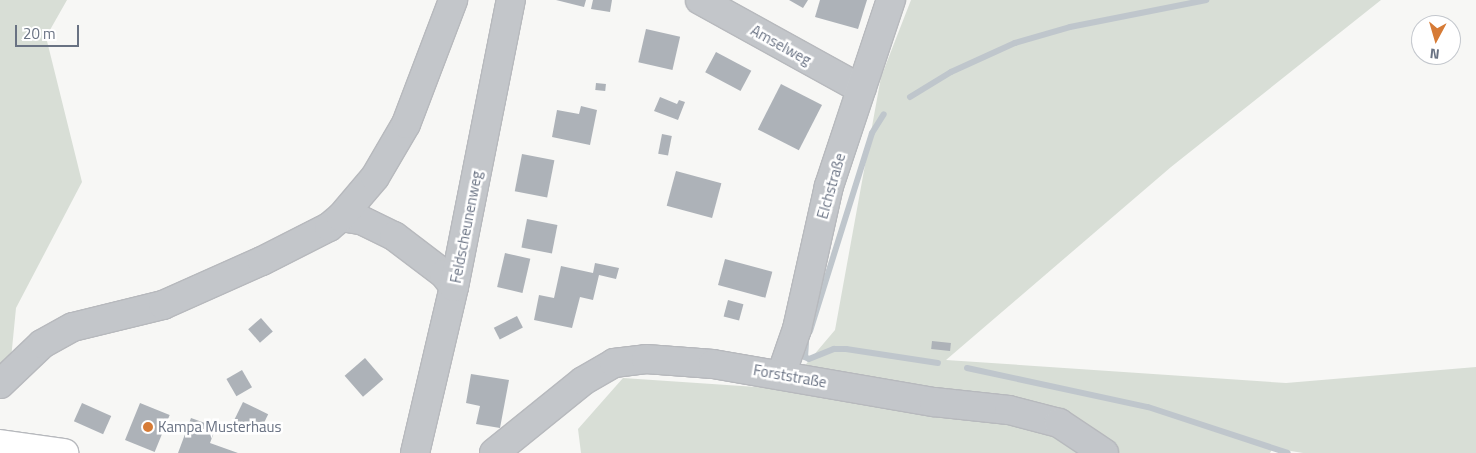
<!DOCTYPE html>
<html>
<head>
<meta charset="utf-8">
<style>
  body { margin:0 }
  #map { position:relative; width:1476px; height:453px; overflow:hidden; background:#f7f7f5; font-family:"Titillium Web",sans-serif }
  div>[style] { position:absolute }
  .green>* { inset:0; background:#d8ded6 }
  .stream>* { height:6px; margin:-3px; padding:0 3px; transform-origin:3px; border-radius:3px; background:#bfc6cc }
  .building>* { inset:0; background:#adb2b8; transform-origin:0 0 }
  .roads { filter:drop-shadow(1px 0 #b7b9bd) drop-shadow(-1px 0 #b7b9bd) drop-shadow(0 1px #b7b9bd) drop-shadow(0 -1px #b7b9bd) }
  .minor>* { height:28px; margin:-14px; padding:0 14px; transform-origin:14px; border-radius:14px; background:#c3c6ca }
  .major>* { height:28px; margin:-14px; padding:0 14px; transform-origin:14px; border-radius:14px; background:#fff }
  .dots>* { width:14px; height:14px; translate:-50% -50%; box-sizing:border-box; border:2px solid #fff; border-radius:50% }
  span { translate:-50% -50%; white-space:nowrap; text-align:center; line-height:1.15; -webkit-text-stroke:5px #fff; paint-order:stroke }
  .street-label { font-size:15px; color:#697283 }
  .poi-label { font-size:15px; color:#697283 }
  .left { translate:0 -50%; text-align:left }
  .north { position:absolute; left:1411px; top:15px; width:50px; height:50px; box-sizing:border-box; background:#fff; border:1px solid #c3c7cd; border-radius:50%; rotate:186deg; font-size:14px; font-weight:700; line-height:20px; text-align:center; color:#697283 }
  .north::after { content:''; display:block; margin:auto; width:18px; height:22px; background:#d67b36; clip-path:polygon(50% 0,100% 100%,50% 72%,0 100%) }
  .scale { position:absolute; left:15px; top:25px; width:64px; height:22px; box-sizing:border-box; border:2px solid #697283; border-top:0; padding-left:6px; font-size:15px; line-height:18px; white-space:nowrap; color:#697283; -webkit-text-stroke:4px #fff; paint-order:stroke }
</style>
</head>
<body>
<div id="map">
  <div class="green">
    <div style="clip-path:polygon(0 0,67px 0,46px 37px,82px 182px,16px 308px,11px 359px,0 367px)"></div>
    <div style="clip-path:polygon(911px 0,1381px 0,1171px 167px,946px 360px,1286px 383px,1476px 367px,1476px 453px,1303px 453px,1273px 448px,1270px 453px,581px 453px,578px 429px,623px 378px,785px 389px,835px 330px,881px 77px)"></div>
  </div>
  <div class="stream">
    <div style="left:910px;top:97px;width:48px;rotate:-31.4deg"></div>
    <div style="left:951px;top:72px;width:70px;rotate:-24.4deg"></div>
    <div style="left:1015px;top:43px;width:57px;rotate:-16.2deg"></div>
    <div style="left:1070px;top:27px;width:139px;rotate:-11.2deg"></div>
    <div style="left:810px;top:331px;width:207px;rotate:-72.6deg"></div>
    <div style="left:872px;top:133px;width:22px;rotate:-58deg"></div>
    <div style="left:806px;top:343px;width:14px;rotate:94deg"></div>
    <div style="left:805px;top:357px;width:4px;rotate:27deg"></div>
    <div style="left:809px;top:359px;width:27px;rotate:-22deg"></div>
    <div style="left:834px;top:349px;width:12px"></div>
    <div style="left:846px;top:349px;width:93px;rotate:8.7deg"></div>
    <div style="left:967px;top:368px;width:185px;rotate:12.2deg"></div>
    <div style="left:1148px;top:407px;width:147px;rotate:18.2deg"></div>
  </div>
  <div class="building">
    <div style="clip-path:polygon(556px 0,586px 0,584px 7px)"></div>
    <div style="clip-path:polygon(593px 0,612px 0,610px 12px,591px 9px)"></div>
    <div style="clip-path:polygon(789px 0,808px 0,803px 8px)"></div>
    <div style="clip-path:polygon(820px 0,867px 0,858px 29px,815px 17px)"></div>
    <div style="left:646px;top:29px;width:35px;height:34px;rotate:13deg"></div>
    <div style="left:716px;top:52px;width:40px;height:23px;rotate:28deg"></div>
    <div style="left:596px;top:83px;width:10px;height:7px;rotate:6deg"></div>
    <div style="left:781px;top:84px;width:46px;height:51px;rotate:27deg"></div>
    <div style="clip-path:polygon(660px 97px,677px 104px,679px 100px,685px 102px,678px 120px,654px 111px)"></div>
    <div style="clip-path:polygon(581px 106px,597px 110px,590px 145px,552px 137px,557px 110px,579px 114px)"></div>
    <div style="left:662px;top:134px;width:10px;height:20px;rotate:11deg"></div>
    <div style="left:522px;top:154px;width:33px;height:38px;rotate:11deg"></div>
    <div style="left:676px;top:171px;width:47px;height:36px;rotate:15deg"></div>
    <div style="left:527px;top:219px;width:31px;height:29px;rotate:11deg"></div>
    <div style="left:505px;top:253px;width:26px;height:35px;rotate:13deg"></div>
    <div style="left:725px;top:259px;width:49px;height:27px;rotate:15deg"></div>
    <div style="clip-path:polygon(595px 263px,619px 268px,616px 279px,599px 275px,593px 300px,580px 297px,572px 328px,534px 320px,539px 295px,554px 298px,561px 266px,593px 273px)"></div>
    <div style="left:728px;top:300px;width:16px;height:17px;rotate:15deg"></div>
    <div style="left:517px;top:316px;width:13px;height:26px;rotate:63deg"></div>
    <div style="left:261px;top:318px;width:18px;height:17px;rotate:49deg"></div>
    <div style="left:932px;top:341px;width:19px;height:8px;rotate:6deg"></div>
    <div style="left:365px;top:358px;width:28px;height:27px;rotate:49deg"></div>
    <div style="left:242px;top:370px;width:20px;height:18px;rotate:60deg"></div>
    <div style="clip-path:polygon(471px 374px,509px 380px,500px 428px,476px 424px,480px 406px,466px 403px)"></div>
    <div style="left:243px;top:402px;width:28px;height:20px;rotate:26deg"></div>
    <div style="left:82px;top:403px;width:32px;height:20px;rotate:24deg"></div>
    <div style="left:140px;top:403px;width:32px;height:40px;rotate:22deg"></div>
    <div style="clip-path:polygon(191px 418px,216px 427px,210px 443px,238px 453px,178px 453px)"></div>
  </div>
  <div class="roads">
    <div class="minor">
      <div style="left:700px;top:0;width:184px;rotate:28.9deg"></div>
      <div style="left:341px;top:217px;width:20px;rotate:9deg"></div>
      <div style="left:361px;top:220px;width:37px;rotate:26deg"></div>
      <div style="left:394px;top:236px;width:63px;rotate:37.2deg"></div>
      <div style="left:444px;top:274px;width:16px;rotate:52deg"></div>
      <div style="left:781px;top:375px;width:49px;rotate:-70.8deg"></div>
      <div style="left:797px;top:329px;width:147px;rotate:-77.4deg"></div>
      <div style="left:829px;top:186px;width:196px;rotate:-71.6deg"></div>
      <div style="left:0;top:384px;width:58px;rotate:-43.6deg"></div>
      <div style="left:42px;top:344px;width:35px;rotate:-29deg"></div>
      <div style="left:73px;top:327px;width:93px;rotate:-13.7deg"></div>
      <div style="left:163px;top:305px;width:108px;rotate:-24deg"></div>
      <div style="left:262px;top:261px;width:75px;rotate:-26.9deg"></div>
      <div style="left:329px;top:227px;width:16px;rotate:-40deg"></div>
      <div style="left:341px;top:217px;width:52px;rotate:-49.6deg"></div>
      <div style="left:375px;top:177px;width:61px;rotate:-59.7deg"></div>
      <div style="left:406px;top:124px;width:133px;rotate:-69.2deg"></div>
      <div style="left:415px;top:453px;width:171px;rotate:-76.8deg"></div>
      <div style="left:454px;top:287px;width:293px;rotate:-78.8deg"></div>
      <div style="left:494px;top:453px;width:114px;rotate:-39deg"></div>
      <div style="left:583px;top:381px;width:36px;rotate:-30deg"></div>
      <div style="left:614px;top:363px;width:32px;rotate:-7deg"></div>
      <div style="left:646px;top:359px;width:67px;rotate:4.3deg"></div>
      <div style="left:713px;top:364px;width:224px;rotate:9.8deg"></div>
      <div style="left:934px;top:402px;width:75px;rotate:6.1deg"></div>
      <div style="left:1009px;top:410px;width:52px;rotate:14.6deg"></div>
      <div style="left:1059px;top:423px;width:54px;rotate:33.7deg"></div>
    </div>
    <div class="major">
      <div style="left:0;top:444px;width:65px;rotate:8deg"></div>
    </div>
  </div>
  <div class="dots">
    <div style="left:148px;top:427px;background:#d67b36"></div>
  </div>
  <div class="street-label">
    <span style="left:781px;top:45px;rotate:29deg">Amselweg</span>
    <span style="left:831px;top:186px;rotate:-74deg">Elchstraße</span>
    <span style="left:466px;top:227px;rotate:-79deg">Feldscheunenweg</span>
    <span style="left:790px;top:376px;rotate:10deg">Forststraße</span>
  </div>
  <div class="poi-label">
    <span class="left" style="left:158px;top:427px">Kampa Musterhaus</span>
  </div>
  <div class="north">N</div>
  <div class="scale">20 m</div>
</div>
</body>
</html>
